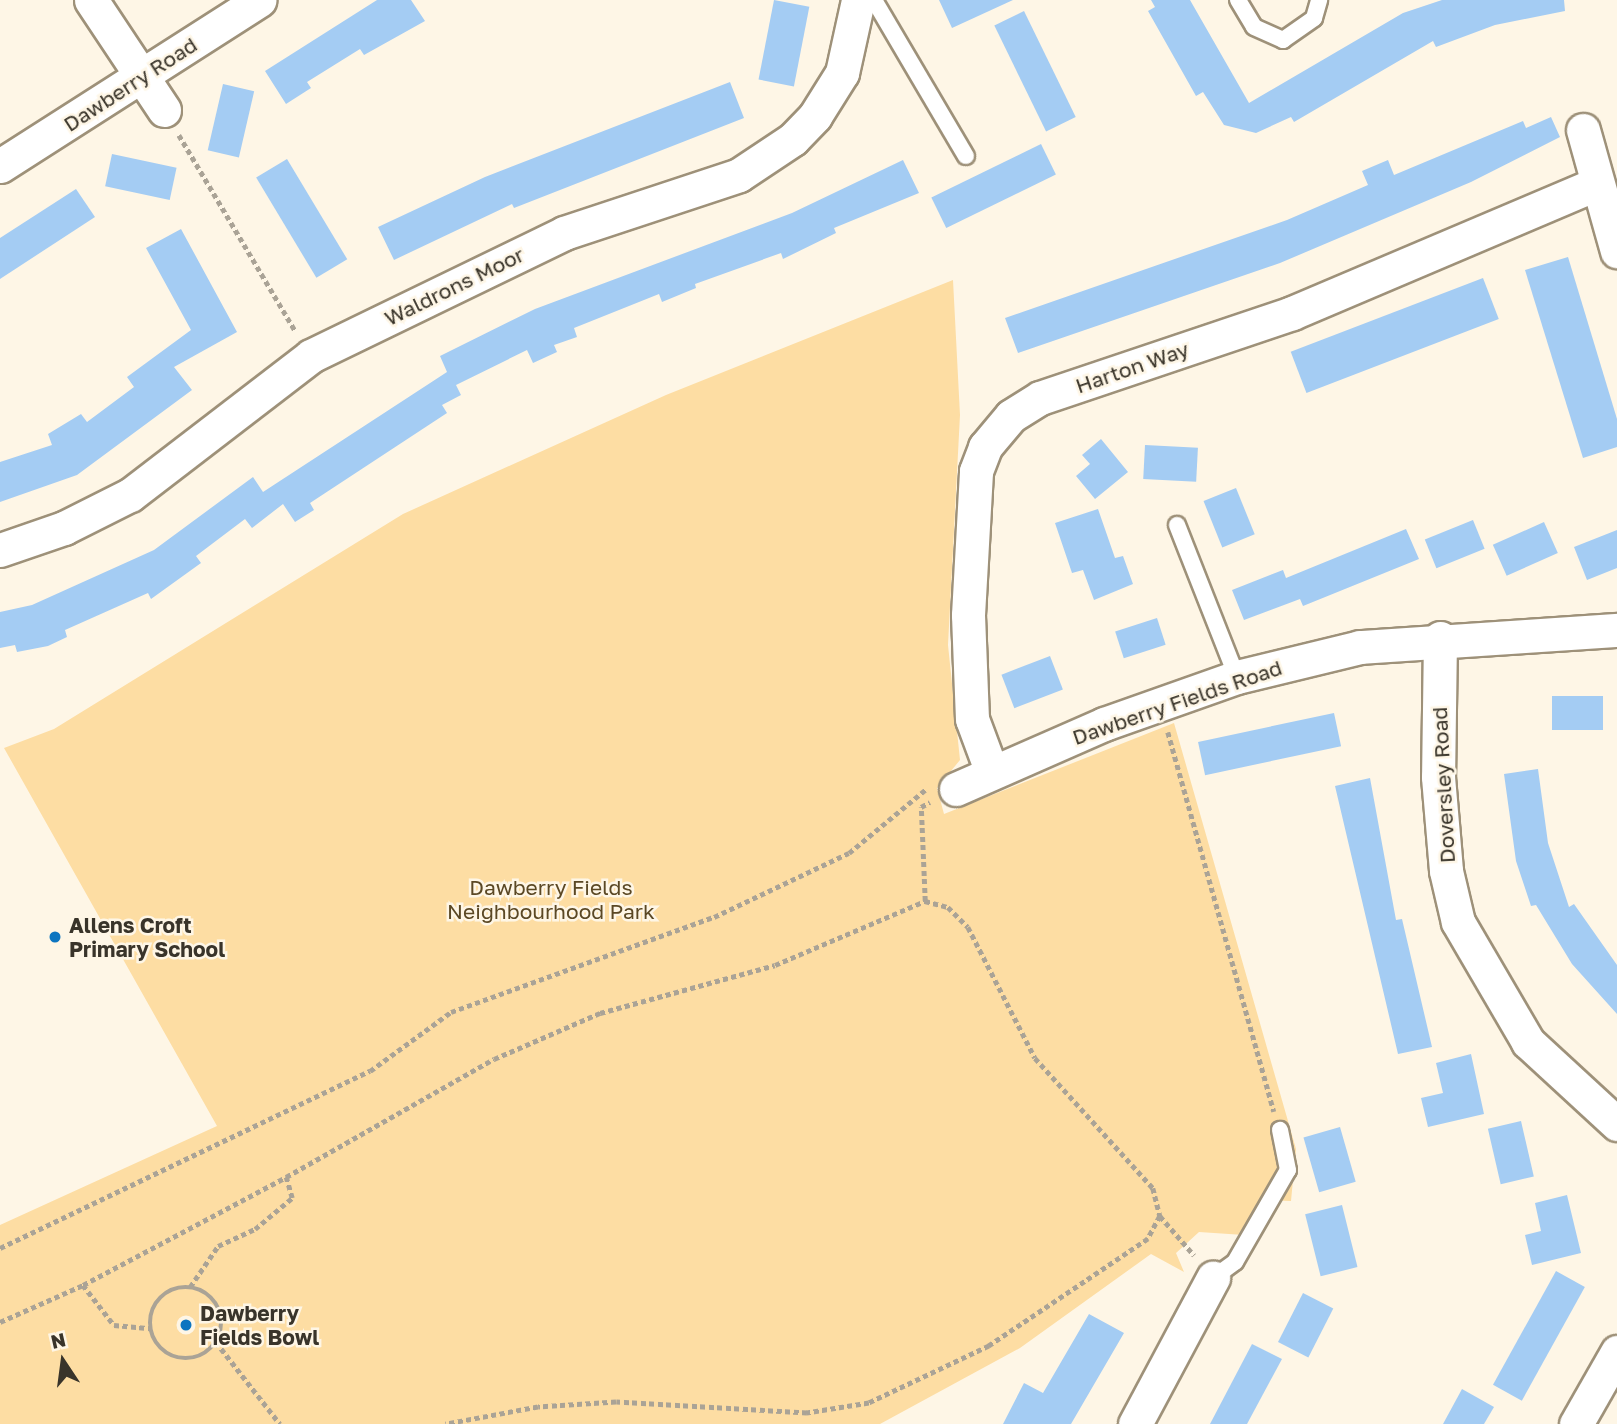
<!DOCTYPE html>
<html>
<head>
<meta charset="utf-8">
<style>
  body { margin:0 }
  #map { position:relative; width:1617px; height:1424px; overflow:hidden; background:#fef6e6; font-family:"Golos Text",sans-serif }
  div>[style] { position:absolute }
  .green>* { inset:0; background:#fddda3 }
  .building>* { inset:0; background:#a4ccf3; transform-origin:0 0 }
  .path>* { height:4.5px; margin-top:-2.25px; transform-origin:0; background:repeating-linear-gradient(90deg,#aaa396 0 5px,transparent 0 8.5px) }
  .path>.ring { margin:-2.25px; padding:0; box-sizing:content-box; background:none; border:4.5px solid #aaa396; border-radius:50% }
  .roads { filter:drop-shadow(2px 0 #9e9179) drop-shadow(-2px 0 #9e9179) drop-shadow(0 2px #9e9179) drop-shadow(0 -2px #9e9179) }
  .service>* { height:16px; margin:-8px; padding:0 8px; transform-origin:8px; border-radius:8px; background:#fff }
  .minor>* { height:33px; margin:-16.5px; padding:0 16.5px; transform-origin:16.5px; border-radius:16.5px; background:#fff }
  .dots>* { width:19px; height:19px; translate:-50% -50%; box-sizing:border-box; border:4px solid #fef6e6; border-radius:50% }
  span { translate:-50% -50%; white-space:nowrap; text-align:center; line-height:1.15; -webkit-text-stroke:5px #fef6e6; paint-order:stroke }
  .street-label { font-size:21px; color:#39342a }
  .park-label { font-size:21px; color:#5b4824 }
  .poi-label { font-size:21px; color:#39342a; font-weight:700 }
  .left { translate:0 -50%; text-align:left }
  .north { position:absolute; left:28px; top:1326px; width:70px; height:70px; -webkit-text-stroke:5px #fef6e6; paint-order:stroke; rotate:347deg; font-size:19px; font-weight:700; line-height:28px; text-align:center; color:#39342a }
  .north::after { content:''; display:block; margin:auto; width:24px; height:32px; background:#39342a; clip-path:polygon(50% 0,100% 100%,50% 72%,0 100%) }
</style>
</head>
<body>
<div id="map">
  <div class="green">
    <div style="clip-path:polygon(953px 280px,960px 415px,948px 645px,960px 760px,937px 788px,944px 814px,1174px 723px,1296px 1149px,1291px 1201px,1266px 1200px,1244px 1235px,1199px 1232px,1176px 1253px,1184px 1272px,1151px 1254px,1020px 1348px,880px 1424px,0 1424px,0 1225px,217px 1126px,4px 748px,54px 729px,403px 514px,666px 395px)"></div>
  </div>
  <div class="building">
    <div style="clip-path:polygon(377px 0,411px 0,425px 21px,364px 55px,360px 49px,307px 82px,311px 88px,286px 104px,265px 71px)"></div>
    <div style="left:774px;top:0;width:36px;height:81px;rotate:11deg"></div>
    <div style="clip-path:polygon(939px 0,1013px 0,952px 28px)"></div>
    <div style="clip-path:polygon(1151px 0,1190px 0,1249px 103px,1403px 13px,1442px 0,1564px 0,1565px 11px,1495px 25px,1436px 47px,1433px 41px,1294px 122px,1291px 117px,1256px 133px,1224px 125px,1203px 92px,1196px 96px,1148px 11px,1155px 7px)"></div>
    <div style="left:1024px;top:11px;width:118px;height:33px;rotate:64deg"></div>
    <div style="clip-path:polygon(730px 82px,744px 118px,514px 208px,512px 204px,394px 260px,378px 227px,485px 177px)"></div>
    <div style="left:223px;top:84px;width:32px;height:68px;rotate:13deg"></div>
    <div style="clip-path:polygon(1551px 117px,1560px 137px,1471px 182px,1280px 263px,1018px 353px,1005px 318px,1287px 220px,1368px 185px,1362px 171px,1388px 160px,1394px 175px,1523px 121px,1526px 128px)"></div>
    <div style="left:1041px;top:144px;width:34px;height:122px;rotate:64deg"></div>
    <div style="left:112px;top:154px;width:66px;height:33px;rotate:12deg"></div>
    <div style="left:287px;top:159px;width:117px;height:36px;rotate:59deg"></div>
    <div style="clip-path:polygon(903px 160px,919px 193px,834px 228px,836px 233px,783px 259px,781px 253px,695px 284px,696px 288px,662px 302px,659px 294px,574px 328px,577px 337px,554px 345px,557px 352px,533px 363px,527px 350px,456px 385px,461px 395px,442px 405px,447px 413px,310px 503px,314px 510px,295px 522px,283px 504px,252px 528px,245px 519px,196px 556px,201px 563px,151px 599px,148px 593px,65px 630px,67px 637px,48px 646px,17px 652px,15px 645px,0 648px,0 612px,32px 605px,154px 550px,253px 477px,263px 492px,447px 372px,440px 356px,535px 309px,792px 213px)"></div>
    <div style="clip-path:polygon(76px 189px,95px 217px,0 279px,0 238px)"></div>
    <div style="clip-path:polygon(181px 229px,237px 332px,174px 367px,192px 390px,77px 475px,0 502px,0 462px,52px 445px,48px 434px,81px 414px,87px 422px,134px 387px,127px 377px,191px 330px,146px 248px)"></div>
    <div style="clip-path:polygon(1568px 257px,1617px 419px,1617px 447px,1583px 458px,1525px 270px)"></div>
    <div style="left:1483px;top:278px;width:44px;height:206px;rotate:69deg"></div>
    <div style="clip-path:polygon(1101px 439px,1128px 472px,1095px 499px,1076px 476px,1090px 464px,1082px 455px)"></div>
    <div style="left:1145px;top:445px;width:53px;height:34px;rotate:3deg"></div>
    <div style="left:1236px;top:488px;width:50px;height:35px;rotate:68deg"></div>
    <div style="clip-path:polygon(1098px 509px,1115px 558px,1123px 556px,1133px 584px,1094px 600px,1083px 570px,1072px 573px,1055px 523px)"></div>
    <div style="left:1473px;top:520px;width:31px;height:52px;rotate:68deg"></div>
    <div style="left:1544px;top:522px;width:34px;height:56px;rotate:66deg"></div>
    <div style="clip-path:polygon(1406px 529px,1419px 559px,1303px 606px,1300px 599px,1244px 620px,1232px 590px,1283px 570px,1286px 578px)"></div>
    <div style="clip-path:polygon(1617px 530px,1617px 568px,1587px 580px,1574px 547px)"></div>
    <div style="left:1157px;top:618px;width:28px;height:44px;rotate:72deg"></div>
    <div style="left:1050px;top:656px;width:36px;height:52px;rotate:69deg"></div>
    <div style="left:1603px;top:696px;width:34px;height:51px;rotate:90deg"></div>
    <div style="left:1334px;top:713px;width:34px;height:139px;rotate:78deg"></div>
    <div style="clip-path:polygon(1538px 769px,1548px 843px,1569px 907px,1574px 904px,1617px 965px,1617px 1014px,1572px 964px,1536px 905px,1531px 906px,1516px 861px,1504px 774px)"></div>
    <div style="clip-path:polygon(1370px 778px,1396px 920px,1402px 919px,1432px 1047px,1398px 1054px,1335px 786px)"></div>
    <div style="clip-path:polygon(1471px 1054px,1484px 1114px,1428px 1127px,1421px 1098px,1443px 1093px,1436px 1063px)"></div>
    <div style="left:1521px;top:1121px;width:57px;height:34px;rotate:77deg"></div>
    <div style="left:1340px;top:1127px;width:57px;height:38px;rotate:74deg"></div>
    <div style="clip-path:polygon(1567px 1195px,1581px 1253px,1532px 1265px,1525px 1235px,1541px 1231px,1535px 1203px)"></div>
    <div style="left:1342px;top:1205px;width:64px;height:38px;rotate:76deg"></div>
    <div style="left:1556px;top:1271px;width:33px;height:130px;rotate:29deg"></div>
    <div style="left:1303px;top:1293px;width:34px;height:55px;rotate:27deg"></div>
    <div style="clip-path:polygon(1089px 1314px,1124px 1333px,1071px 1424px,1003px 1424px,1024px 1383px,1043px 1393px)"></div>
    <div style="clip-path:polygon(1252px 1344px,1282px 1359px,1247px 1424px,1210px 1424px)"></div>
    <div style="clip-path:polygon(1462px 1389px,1494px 1407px,1484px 1424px,1443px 1424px)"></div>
  </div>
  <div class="path">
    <div style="left:179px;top:135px;width:229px;rotate:59.3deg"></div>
    <div style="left:1168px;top:732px;width:394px;rotate:74.4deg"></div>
    <div style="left:925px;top:901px;width:94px;rotate:-92.4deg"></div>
    <div style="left:921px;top:807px;width:10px;rotate:-29deg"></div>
    <div style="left:1160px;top:1216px;width:52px;rotate:48.9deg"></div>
    <div style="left:0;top:1248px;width:410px;rotate:-25.6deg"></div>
    <div style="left:370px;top:1071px;width:100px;rotate:-36.1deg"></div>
    <div style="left:451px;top:1012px;width:280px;rotate:-19.9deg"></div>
    <div style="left:714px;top:917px;width:149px;rotate:-25.4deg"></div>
    <div style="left:849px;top:853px;width:100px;rotate:-39.7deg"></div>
    <div style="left:83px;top:1285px;width:51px;rotate:52.2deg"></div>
    <div style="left:114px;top:1325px;width:36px;rotate:5deg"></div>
    <div style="left:190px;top:1287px;width:50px;rotate:-55.7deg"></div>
    <div style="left:218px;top:1246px;width:41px;rotate:-24.7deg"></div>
    <div style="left:255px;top:1229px;width:48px;rotate:-40deg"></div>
    <div style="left:292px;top:1198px;width:22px;rotate:-106deg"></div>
    <div class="ring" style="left:150px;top:1287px;width:67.5px;height:67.5px"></div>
    <div style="left:0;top:1322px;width:91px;rotate:-24deg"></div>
    <div style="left:83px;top:1285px;width:230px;rotate:-28deg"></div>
    <div style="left:286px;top:1177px;width:239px;rotate:-29.6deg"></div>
    <div style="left:494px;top:1059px;width:116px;rotate:-23.5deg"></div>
    <div style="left:600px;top:1013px;width:181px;rotate:-15.3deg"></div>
    <div style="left:775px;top:965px;width:163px;rotate:-23.1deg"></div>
    <div style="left:925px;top:901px;width:24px;rotate:15deg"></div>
    <div style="left:948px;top:907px;width:28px;rotate:45deg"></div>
    <div style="left:968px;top:927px;width:147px;rotate:62.9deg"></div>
    <div style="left:1035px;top:1058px;width:176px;rotate:47.8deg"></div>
    <div style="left:1153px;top:1188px;width:29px;rotate:76deg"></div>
    <div style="left:1160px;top:1216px;width:26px;rotate:118deg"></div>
    <div style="left:1148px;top:1239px;width:192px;rotate:146.1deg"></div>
    <div style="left:989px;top:1346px;width:133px;rotate:154.6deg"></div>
    <div style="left:869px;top:1403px;width:63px;rotate:170.8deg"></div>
    <div style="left:807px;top:1413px;width:191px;rotate:-176.7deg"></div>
    <div style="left:616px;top:1402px;width:78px;rotate:176.3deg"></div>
    <div style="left:538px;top:1407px;width:94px;rotate:169.5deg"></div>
    <div style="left:216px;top:1342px;width:104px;rotate:52deg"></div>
  </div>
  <div class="roads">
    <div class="service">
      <div style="left:874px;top:0;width:181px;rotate:59.5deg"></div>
      <div style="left:1238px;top:0;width:31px;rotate:59deg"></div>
      <div style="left:1254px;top:27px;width:32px;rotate:24deg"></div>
      <div style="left:1283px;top:40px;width:38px;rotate:-35deg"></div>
      <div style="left:1314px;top:18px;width:19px;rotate:-74deg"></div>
      <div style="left:1177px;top:525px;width:163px;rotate:68.5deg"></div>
      <div style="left:1213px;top:1278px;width:27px;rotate:-36deg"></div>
      <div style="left:1235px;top:1262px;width:106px;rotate:-60.1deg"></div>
      <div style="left:1288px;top:1170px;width:41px;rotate:-101.3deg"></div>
    </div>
    <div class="minor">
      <div style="left:91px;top:0;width:132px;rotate:56.4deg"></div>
      <div style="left:1583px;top:130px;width:126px;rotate:74.3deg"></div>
      <div style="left:0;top:166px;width:308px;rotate:-32.6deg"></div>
      <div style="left:0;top:550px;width:68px;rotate:-19deg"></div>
      <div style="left:64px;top:528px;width:74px;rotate:-26.6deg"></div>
      <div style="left:130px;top:495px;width:228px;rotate:-37.5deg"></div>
      <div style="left:311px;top:356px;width:281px;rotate:-25.9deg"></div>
      <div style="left:564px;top:233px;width:184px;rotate:-18.3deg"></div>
      <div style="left:739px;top:175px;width:65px;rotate:-33.7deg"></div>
      <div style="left:793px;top:139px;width:32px;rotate:-46deg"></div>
      <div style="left:815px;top:116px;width:51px;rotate:-57.9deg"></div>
      <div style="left:842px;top:73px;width:75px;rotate:-77.6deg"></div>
      <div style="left:1440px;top:638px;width:139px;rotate:90.8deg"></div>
      <div style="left:1438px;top:777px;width:94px;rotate:85.1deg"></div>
      <div style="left:1446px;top:871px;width:52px;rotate:76.8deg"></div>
      <div style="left:1458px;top:922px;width:139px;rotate:59.7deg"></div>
      <div style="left:1528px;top:1042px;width:121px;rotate:42.7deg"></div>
      <div style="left:991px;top:770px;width:54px;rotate:-110.4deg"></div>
      <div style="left:972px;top:719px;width:104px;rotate:-92.2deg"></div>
      <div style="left:968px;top:615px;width:144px;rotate:-86.8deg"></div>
      <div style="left:976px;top:471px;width:26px;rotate:-69deg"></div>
      <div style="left:985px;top:447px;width:40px;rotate:-50deg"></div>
      <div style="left:1011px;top:416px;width:34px;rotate:-32deg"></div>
      <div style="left:1040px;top:398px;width:266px;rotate:-18.6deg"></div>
      <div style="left:1292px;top:313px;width:330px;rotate:-23deg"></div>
      <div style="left:956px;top:789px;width:162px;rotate:-23.7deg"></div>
      <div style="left:1104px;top:724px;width:141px;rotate:-19.5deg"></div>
      <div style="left:1237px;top:677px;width:127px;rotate:-13.7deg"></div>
      <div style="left:1360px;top:647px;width:258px;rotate:-3.8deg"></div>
      <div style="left:1135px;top:1424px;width:166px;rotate:-61.9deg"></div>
      <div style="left:1576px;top:1424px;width:83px;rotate:-60.3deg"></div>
    </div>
  </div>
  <div class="dots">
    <div style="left:55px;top:937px;background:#0d75c0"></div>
    <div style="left:186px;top:1325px;background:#0d75c0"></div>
  </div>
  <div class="street-label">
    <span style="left:130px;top:84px;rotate:-33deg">Dawberry Road</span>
    <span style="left:454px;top:286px;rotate:-26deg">Waldrons Moor</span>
    <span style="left:1132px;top:367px;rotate:-19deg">Harton Way</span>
    <span style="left:1177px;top:702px;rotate:-19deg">Dawberry Fields Road</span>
    <span style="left:1443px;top:785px;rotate:-93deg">Doversley Road</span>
  </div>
  <div class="park-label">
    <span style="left:551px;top:899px">Dawberry Fields<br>Neighbourhood Park</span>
  </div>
  <div class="poi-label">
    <span class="left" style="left:69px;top:937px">Allens Croft<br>Primary School</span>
    <span class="left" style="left:200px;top:1325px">Dawberry<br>Fields Bowl</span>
  </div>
  <div class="north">N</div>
</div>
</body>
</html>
